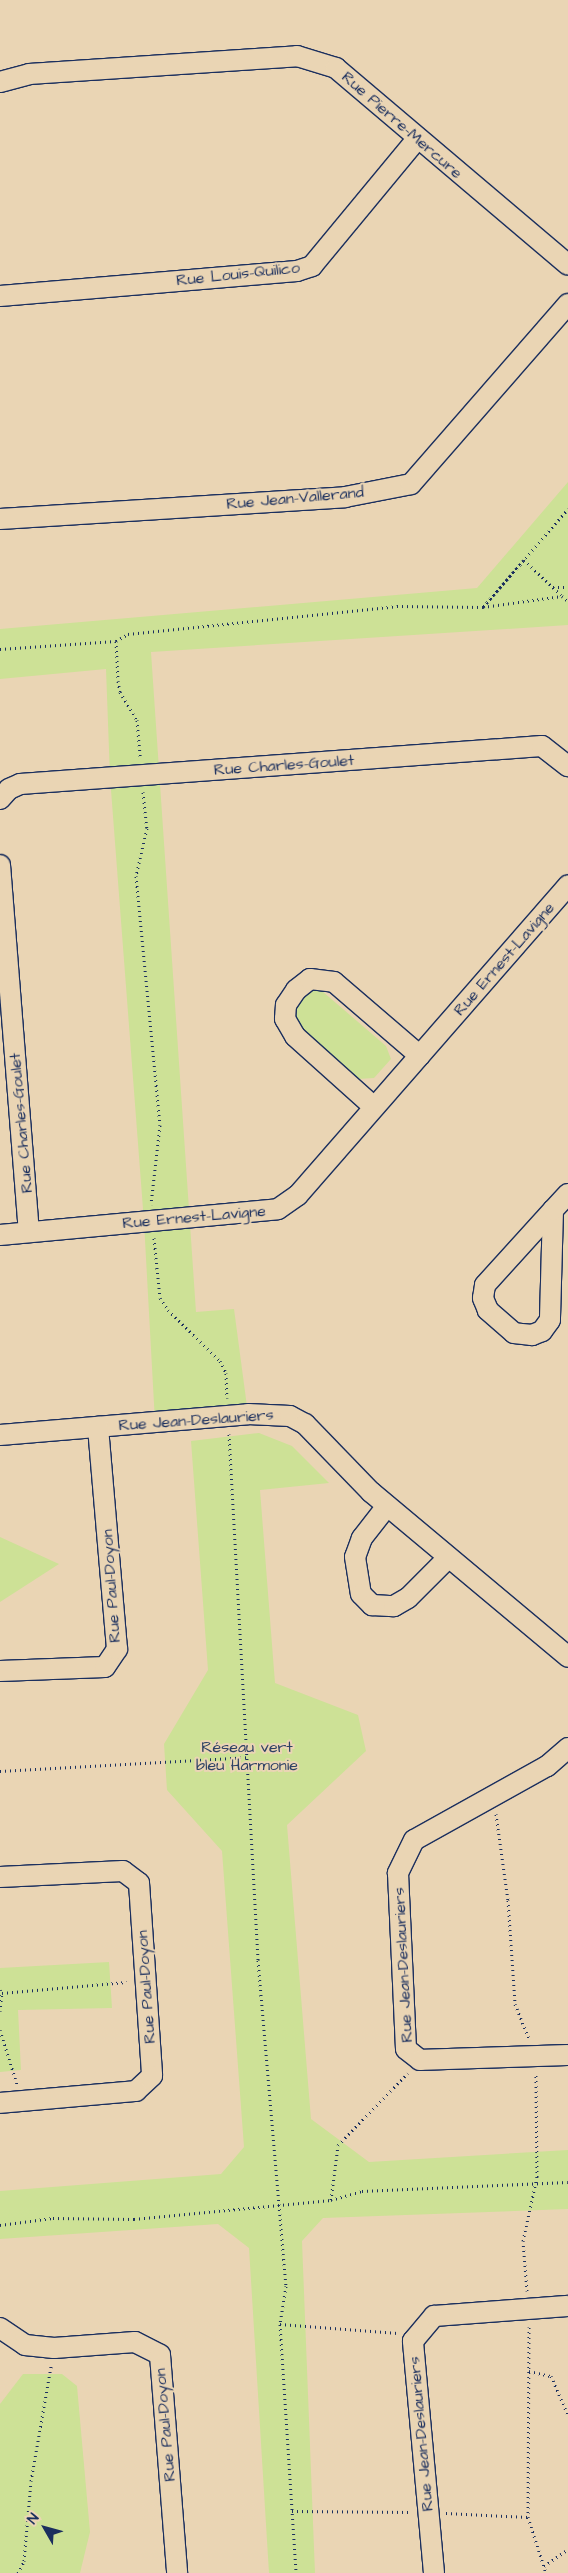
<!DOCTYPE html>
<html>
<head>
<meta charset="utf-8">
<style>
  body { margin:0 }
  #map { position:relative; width:568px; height:2573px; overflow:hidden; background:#ead5b4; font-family:"Architects Daughter",sans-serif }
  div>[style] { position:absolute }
  .green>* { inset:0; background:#cde196 }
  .path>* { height:3px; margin-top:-1.5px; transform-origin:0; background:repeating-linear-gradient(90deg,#1b2f5e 0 1px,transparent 0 5px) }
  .roads { filter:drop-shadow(1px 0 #1b2f5e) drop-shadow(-1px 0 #1b2f5e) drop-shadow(0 1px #1b2f5e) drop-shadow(0 -1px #1b2f5e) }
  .street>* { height:20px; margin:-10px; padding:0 10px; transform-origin:10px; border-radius:10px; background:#ead5b4 }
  span { translate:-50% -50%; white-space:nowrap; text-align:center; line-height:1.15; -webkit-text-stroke:4px #ead5b4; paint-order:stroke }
  .street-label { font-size:16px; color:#1b2f5e }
  .park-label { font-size:16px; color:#2d4164 }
  .north { position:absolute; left:20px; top:2503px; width:50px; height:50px; -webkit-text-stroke:4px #ead5b4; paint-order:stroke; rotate:308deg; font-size:14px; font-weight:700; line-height:20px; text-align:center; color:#1b2f5e }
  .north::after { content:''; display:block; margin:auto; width:18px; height:22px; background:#1b2f5e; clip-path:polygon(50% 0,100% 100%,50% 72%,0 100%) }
</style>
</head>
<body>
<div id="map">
  <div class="green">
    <div style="clip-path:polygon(568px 482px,568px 625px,151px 652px,196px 1312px,234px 1309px,248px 1414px,155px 1422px,144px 1222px,110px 777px,106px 669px,0 679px,0 629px,477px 588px)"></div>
    <div style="clip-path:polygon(315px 988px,322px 991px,386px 1046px,391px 1059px,374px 1078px,358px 1079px,300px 1026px,293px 1016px,294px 1007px,308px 989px)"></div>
    <div style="clip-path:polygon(259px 1433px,292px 1446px,329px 1483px,260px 1490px,275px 1683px,358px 1715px,366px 1751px,287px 1825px,311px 2119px,369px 2162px,568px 2150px,568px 2209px,323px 2218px,302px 2241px,315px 2573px,269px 2573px,249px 2248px,218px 2224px,0 2239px,0 2191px,221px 2174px,244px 2147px,222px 1851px,167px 1790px,164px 1744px,208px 1670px,191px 1441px)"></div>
    <div style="clip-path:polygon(0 1537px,59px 1564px,0 1602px)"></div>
    <div style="clip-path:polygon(109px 1962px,112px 2008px,18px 2010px,21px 2070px,0 2072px,0 1968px)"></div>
    <div style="clip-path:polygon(23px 2374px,62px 2374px,77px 2386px,90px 2532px,80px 2573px,0 2573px,0 2404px)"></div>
  </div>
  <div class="path">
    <div style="left:553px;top:587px;width:15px"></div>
    <div style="left:561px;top:595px;width:51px;rotate:-136.6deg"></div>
    <div style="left:524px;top:560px;width:62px;rotate:131.1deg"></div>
    <div style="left:483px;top:607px;width:130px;rotate:-49.1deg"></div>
    <div style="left:116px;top:641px;width:40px;rotate:87.1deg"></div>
    <div style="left:118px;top:681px;width:11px;rotate:80deg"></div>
    <div style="left:120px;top:692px;width:33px;rotate:59deg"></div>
    <div style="left:137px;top:720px;width:38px;rotate:85deg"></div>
    <div style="left:0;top:649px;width:116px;rotate:-3.9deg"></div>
    <div style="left:116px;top:641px;width:14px;rotate:-30deg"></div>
    <div style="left:128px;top:634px;width:270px;rotate:-5.9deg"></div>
    <div style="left:397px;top:606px;width:86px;rotate:0.7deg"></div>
    <div style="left:483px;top:607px;width:80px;rotate:-7.9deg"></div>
    <div style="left:562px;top:596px;width:8px;rotate:40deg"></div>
    <div style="left:143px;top:792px;width:36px;rotate:84deg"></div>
    <div style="left:147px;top:828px;width:49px;rotate:102.9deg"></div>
    <div style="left:136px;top:876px;width:250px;rotate:84.5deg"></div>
    <div style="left:160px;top:1125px;width:80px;rotate:96.5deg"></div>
    <div style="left:154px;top:1238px;width:60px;rotate:84.3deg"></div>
    <div style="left:160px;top:1298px;width:14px;rotate:56deg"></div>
    <div style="left:168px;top:1310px;width:73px;rotate:44.4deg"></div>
    <div style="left:220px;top:1361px;width:13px;rotate:63deg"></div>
    <div style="left:226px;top:1373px;width:25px;rotate:88deg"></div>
    <div style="left:229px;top:1434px;width:527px;rotate:86.84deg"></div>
    <div style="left:258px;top:1960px;width:327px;rotate:85.1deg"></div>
    <div style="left:286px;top:2286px;width:38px;rotate:99deg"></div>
    <div style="left:280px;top:2324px;width:250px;rotate:86.3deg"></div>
    <div style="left:0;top:1771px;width:247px;rotate:-3.2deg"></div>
    <div style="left:496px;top:1814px;width:87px;rotate:82.1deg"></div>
    <div style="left:508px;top:1900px;width:104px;rotate:86.1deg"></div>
    <div style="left:515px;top:2004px;width:38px;rotate:68deg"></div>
    <div style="left:0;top:1990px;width:4px;rotate:56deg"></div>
    <div style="left:2px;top:1993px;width:125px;rotate:-5deg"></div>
    <div style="left:0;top:2011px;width:18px;rotate:-84deg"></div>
    <div style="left:0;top:2030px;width:57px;rotate:72.5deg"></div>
    <div style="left:331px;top:2200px;width:55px;rotate:-82.7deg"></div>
    <div style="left:338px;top:2145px;width:100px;rotate:-45.8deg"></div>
    <div style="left:0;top:2225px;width:53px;rotate:-7.5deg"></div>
    <div style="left:53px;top:2218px;width:81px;rotate:0.7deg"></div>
    <div style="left:134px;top:2219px;width:198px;rotate:-5.5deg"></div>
    <div style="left:331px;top:2200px;width:32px;rotate:-16deg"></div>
    <div style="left:362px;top:2191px;width:206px;rotate:-2.5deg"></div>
    <div style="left:527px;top:2291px;width:50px;rotate:-94.6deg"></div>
    <div style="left:523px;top:2241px;width:66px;rotate:-77.7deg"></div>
    <div style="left:537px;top:2177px;width:103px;rotate:-90.6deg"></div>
    <div style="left:280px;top:2324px;width:118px;rotate:4.4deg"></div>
    <div style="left:529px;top:2327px;width:190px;rotate:90.3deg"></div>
    <div style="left:528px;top:2517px;width:59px;rotate:72.2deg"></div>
    <div style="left:529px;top:2371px;width:23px;rotate:13deg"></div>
    <div style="left:551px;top:2376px;width:43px;rotate:66.4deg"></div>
    <div style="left:292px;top:2511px;width:120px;rotate:0.5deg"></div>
    <div style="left:446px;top:2513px;width:82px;rotate:2.8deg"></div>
    <div style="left:544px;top:2566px;width:29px;rotate:-35deg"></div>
    <div style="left:18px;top:2573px;width:13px;rotate:-63deg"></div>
    <div style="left:24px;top:2561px;width:80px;rotate:-85deg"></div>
    <div style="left:31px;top:2481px;width:117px;rotate:-80.1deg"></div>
  </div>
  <div class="roads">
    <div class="street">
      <div style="left:0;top:82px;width:30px;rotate:-15deg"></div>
      <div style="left:29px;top:74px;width:269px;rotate:-3.8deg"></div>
      <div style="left:297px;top:56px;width:41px;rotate:17.1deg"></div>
      <div style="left:336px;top:68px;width:304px;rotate:40.3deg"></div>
      <div style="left:0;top:296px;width:298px;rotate:-4.8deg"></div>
      <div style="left:297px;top:271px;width:16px;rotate:-18deg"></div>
      <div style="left:312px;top:266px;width:165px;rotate:-50.4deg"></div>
      <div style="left:0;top:519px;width:346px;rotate:-3.6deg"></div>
      <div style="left:345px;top:497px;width:67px;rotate:-11.1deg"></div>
      <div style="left:411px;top:484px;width:239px;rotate:-48.9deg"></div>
      <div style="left:0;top:799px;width:13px;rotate:-48deg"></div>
      <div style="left:9px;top:789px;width:12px;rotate:-24deg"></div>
      <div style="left:20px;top:784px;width:523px;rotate:-4.16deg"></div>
      <div style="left:542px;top:746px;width:33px;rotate:38deg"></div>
      <div style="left:0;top:865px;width:368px;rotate:85.5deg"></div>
      <div style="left:374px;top:1107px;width:106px;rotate:-138.1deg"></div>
      <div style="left:295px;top:1036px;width:20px;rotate:-120deg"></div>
      <div style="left:285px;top:1019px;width:14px;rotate:-86deg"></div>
      <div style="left:286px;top:1005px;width:18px;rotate:-56deg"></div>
      <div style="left:296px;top:990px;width:18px;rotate:-38deg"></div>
      <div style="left:310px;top:979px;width:24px;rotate:7deg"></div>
      <div style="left:334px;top:982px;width:113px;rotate:40.7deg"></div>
      <div style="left:553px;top:1210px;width:110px;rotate:91.6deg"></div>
      <div style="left:550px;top:1320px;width:14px;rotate:126deg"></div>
      <div style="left:542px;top:1331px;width:11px;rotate:158deg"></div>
      <div style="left:532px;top:1335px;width:18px;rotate:-174deg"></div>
      <div style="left:514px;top:1333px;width:35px;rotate:-139deg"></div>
      <div style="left:488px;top:1310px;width:13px;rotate:-113deg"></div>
      <div style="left:483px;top:1298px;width:13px;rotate:-81deg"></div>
      <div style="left:485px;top:1285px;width:101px;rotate:-47.8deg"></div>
      <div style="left:553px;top:1210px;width:22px;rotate:-47deg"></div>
      <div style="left:0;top:1235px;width:279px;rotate:-5.3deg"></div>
      <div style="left:278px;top:1209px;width:24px;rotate:-35deg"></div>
      <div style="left:298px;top:1195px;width:411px;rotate:-48.9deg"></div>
      <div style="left:0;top:1435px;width:249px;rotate:-4.8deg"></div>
      <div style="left:248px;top:1414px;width:42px;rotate:2.7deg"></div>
      <div style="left:290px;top:1416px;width:17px;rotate:28deg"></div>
      <div style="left:305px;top:1424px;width:95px;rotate:45.9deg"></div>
      <div style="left:371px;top:1492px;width:257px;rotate:39.9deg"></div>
      <div style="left:387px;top:1506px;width:41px;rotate:128deg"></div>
      <div style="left:362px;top:1538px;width:20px;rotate:110deg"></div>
      <div style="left:355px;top:1557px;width:37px;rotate:81deg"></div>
      <div style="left:361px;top:1594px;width:16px;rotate:45deg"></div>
      <div style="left:372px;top:1605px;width:22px;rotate:3deg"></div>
      <div style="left:394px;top:1606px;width:16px;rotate:-30deg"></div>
      <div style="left:408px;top:1598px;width:57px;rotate:-45deg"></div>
      <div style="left:0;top:1671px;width:105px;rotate:-2.2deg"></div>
      <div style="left:105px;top:1667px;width:22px;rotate:-56deg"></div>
      <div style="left:117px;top:1649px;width:223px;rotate:-94.9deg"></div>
      <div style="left:568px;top:1748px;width:28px;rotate:139deg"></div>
      <div style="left:547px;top:1766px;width:152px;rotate:150.9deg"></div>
      <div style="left:414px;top:1840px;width:37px;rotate:116deg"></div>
      <div style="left:398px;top:1873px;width:176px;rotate:87.4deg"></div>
      <div style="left:406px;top:2049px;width:18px;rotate:38deg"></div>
      <div style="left:420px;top:2060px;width:148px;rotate:-1.9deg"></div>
      <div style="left:0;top:1877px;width:123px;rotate:-2.8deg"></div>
      <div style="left:123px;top:1871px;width:20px;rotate:37deg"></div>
      <div style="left:139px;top:1883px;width:193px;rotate:86.1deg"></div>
      <div style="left:152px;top:2076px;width:22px;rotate:137deg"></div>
      <div style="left:136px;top:2091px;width:137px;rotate:175deg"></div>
      <div style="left:0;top:2328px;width:30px;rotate:34deg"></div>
      <div style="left:25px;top:2345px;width:29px;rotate:6deg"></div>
      <div style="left:54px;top:2348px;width:81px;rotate:-4.2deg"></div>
      <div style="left:135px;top:2342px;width:28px;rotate:27deg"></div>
      <div style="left:160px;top:2355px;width:219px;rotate:85.5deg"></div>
      <div style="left:434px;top:2573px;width:233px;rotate:-95.2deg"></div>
      <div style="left:413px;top:2341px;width:33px;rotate:-50deg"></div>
      <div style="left:434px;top:2316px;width:134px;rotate:-4.3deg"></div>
    </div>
  </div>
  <div class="street-label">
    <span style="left:402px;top:125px;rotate:41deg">Rue Pierre-Mercure</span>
    <span style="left:238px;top:274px;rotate:-6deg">Rue Louis-Quilico</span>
    <span style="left:295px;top:498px;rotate:-5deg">Rue Jean-Vallerand</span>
    <span style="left:284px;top:765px;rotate:-4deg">Rue Charles-Goulet</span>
    <span style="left:504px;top:959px;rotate:-49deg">Rue Ernest-Lavigne</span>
    <span style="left:21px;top:1123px;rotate:-95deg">Rue Charles-Goulet</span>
    <span style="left:194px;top:1217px;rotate:-5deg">Rue Ernest-Lavigne</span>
    <span style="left:196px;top:1420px;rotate:-4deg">Rue Jean-Deslauriers</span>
    <span style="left:111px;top:1586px;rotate:-94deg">Rue Paul-Doyon</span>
    <span style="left:403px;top:1965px;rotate:-93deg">Rue Jean-Deslauriers</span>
    <span style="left:146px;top:1987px;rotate:-94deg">Rue Paul-Doyon</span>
    <span style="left:165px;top:2425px;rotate:-95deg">Rue Paul-Doyon</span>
    <span style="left:421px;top:2434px;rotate:-95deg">Rue Jean-Deslauriers</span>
  </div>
  <div class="park-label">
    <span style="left:247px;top:1756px">Réseau vert<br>bleu Harmonie</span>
  </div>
  <div class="north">N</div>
</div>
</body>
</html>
